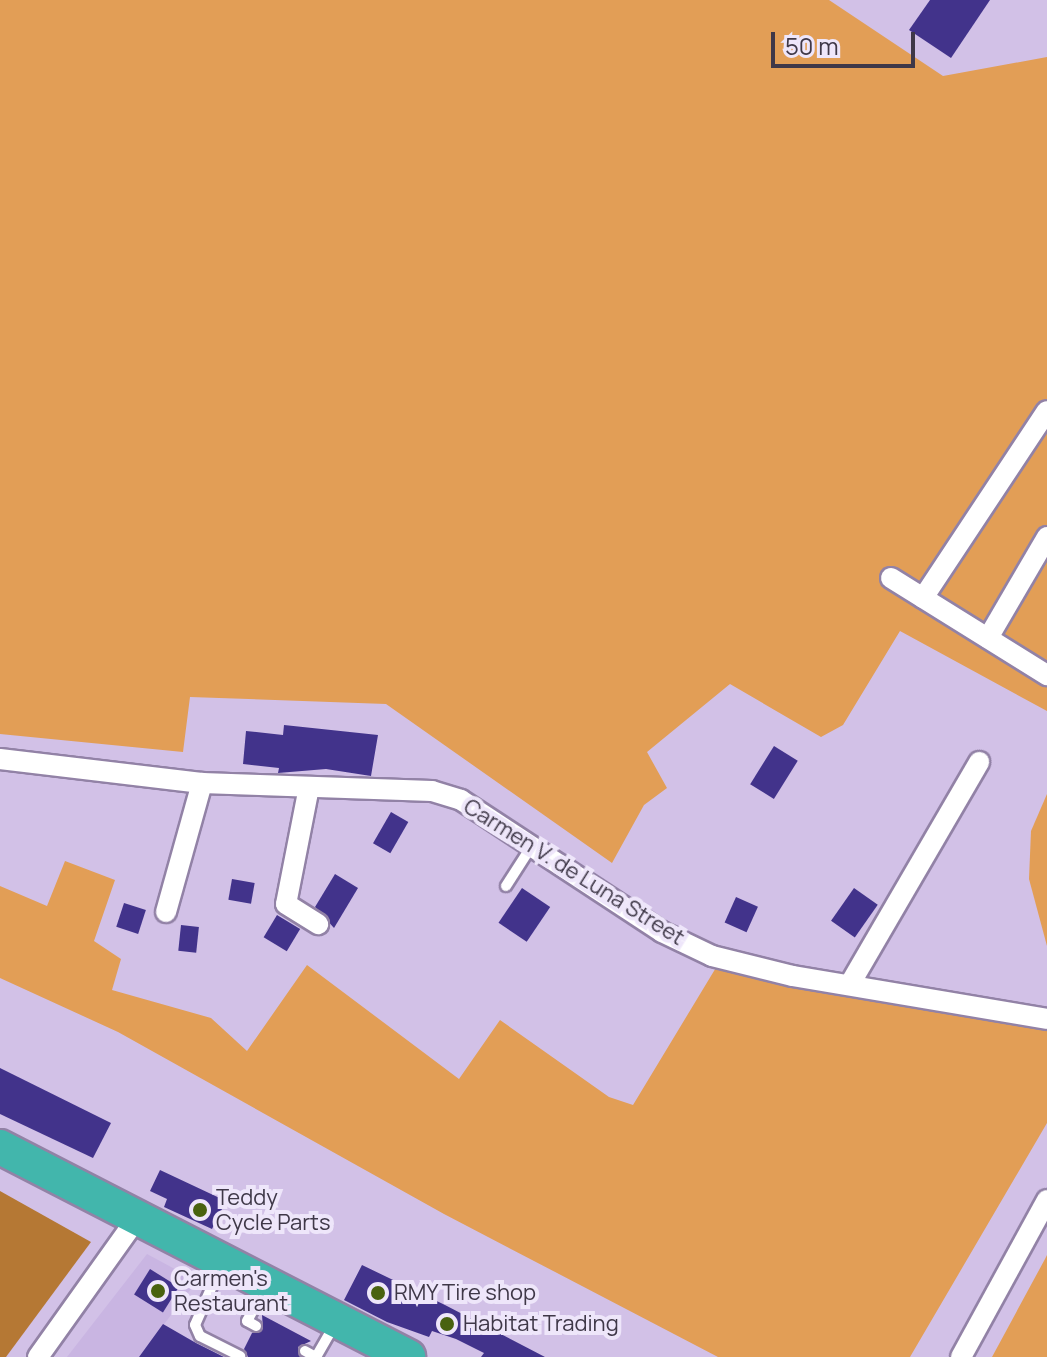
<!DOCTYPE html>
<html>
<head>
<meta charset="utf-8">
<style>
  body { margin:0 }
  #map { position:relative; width:1047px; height:1357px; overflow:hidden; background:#d2c1e7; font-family:Manrope,sans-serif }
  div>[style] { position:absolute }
  .built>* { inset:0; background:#c9b5e2 }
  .green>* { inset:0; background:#e29e56 }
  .forest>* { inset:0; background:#b57834 }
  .building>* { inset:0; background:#42338b; transform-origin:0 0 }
  .roads { filter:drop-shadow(2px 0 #9282a6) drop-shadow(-2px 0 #9282a6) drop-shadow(0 2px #9282a6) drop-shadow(0 -2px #9282a6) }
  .service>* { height:10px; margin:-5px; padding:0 5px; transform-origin:5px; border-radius:5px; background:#fff }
  .minor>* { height:20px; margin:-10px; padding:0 10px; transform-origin:10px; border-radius:10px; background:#fff }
  .trunk>* { height:34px; margin:-17px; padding:0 17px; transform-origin:17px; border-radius:17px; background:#42b6ac }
  .dots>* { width:22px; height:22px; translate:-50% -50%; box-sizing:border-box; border:4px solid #eee6fa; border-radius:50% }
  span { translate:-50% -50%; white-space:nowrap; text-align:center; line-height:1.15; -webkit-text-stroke:8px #eee6fa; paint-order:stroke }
  .street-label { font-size:22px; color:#3f3848 }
  .poi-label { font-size:22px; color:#3f3848 }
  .left { translate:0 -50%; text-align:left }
  .scale { position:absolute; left:771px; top:32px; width:144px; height:36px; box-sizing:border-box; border:4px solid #3f3848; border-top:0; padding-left:10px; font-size:24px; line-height:28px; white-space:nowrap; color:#3f3848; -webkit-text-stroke:6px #eee6fa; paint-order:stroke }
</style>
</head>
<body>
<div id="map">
  <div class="built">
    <div style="clip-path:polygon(147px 1254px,197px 1281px,139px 1357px,67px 1357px)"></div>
  </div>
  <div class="green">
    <div style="clip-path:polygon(0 0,829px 0,943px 76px,1047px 57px,1047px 711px,900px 631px,843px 725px,821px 737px,730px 684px,647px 752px,667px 788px,644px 805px,612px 863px,386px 704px,190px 697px,183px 752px,0 734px)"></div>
    <div style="clip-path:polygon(1047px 794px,1047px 946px,1029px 879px,1031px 831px)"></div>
    <div style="clip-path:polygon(65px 861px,115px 880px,94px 941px,121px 959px,112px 990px,211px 1018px,247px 1051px,307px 965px,459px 1079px,500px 1020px,609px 1097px,633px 1105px,717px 966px,1047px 1024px,1047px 1123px,910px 1357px,718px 1357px,444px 1214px,118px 1032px,0 978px,0 886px,47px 906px)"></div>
    <div style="clip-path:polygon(1047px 1255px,1047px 1357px,992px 1357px,1045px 1259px)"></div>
  </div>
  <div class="forest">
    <div style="clip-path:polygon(0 1191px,91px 1242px,6px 1357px,0 1357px)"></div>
  </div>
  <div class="building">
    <div style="clip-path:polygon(930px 0,990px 0,951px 58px,909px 30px)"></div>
    <div style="clip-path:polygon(284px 725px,378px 735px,371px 776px,326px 769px,278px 773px,279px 768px,243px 764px,246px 731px,283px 735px)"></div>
    <div style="left:774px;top:746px;width:28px;height:45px;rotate:32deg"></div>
    <div style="left:391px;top:812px;width:20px;height:36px;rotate:30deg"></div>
    <div style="clip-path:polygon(335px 874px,358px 888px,334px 928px,315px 907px)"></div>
    <div style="left:232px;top:879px;width:23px;height:21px;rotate:10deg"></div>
    <div style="left:522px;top:888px;width:34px;height:42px;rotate:34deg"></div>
    <div style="left:854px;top:888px;width:29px;height:40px;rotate:35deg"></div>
    <div style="left:736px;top:897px;width:24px;height:28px;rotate:24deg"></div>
    <div style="left:124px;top:903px;width:23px;height:25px;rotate:18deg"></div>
    <div style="left:277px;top:915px;width:27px;height:26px;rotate:31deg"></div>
    <div style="left:181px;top:925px;width:18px;height:26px;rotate:6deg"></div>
    <div style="clip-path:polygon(0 1068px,111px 1123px,93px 1158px,0 1114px)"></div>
    <div style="clip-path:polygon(160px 1170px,226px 1201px,212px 1229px,164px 1207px,167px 1199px,150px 1191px)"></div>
    <div style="clip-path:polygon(362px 1265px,445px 1305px,545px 1357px,481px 1357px,484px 1353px,456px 1339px,432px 1331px,429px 1337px,387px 1322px,344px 1300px)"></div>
    <div style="left:150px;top:1269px;width:34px;height:30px;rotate:32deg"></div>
    <div style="clip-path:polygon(262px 1315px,311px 1341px,298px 1347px,300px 1357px,248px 1357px,244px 1349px,252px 1333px,263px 1329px)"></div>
    <div style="clip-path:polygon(163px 1324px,196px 1343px,224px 1357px,139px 1357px)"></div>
  </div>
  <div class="roads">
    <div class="service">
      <div style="left:506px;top:886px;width:46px;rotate:-57.3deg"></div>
      <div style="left:220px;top:1268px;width:62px;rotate:113.7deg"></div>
      <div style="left:195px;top:1325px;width:12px;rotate:66deg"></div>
      <div style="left:200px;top:1336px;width:45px;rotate:26.6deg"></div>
      <div style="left:256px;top:1326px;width:10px;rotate:-151deg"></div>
      <div style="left:247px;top:1321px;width:35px;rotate:-61deg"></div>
      <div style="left:305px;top:1351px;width:13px;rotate:29deg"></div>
      <div style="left:316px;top:1357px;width:38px;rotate:-60deg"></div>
    </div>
    <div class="minor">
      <div style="left:891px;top:578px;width:184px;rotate:31.9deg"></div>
      <div style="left:923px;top:598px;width:224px;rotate:-56.5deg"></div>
      <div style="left:988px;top:638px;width:117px;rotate:-59.7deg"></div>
      <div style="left:0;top:759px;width:203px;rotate:6.8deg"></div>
      <div style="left:202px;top:783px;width:230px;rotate:2deg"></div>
      <div style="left:432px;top:791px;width:30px;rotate:17deg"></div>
      <div style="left:461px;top:800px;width:240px;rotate:33.3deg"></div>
      <div style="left:662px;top:932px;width:55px;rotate:25.6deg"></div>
      <div style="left:712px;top:956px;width:83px;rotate:13.9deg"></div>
      <div style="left:793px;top:976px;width:258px;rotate:9.6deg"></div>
      <div style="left:309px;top:787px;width:119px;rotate:101.1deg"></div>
      <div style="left:286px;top:904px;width:38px;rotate:32deg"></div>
      <div style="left:166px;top:912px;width:134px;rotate:-74.4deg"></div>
      <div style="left:850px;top:984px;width:257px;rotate:-59.8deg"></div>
      <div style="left:38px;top:1357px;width:171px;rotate:-54.5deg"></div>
      <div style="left:961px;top:1357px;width:179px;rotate:-61.3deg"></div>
    </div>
    <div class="trunk">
      <div style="left:0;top:1147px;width:459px;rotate:27.2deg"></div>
    </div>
  </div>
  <div class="dots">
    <div style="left:200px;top:1210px;background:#496210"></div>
    <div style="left:158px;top:1291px;background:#496210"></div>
    <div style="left:378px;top:1293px;background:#496210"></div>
    <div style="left:447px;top:1324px;background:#496210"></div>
  </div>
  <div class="street-label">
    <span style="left:574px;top:872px;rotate:32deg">Carmen V. de Luna Street</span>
  </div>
  <div class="poi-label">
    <span class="left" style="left:216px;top:1210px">Teddy<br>Cycle Parts</span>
    <span class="left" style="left:174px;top:1291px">Carmen's<br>Restaurant</span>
    <span class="left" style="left:394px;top:1293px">RMY Tire shop</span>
    <span class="left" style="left:463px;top:1324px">Habitat Trading</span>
  </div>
  <div class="scale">50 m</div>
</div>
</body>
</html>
